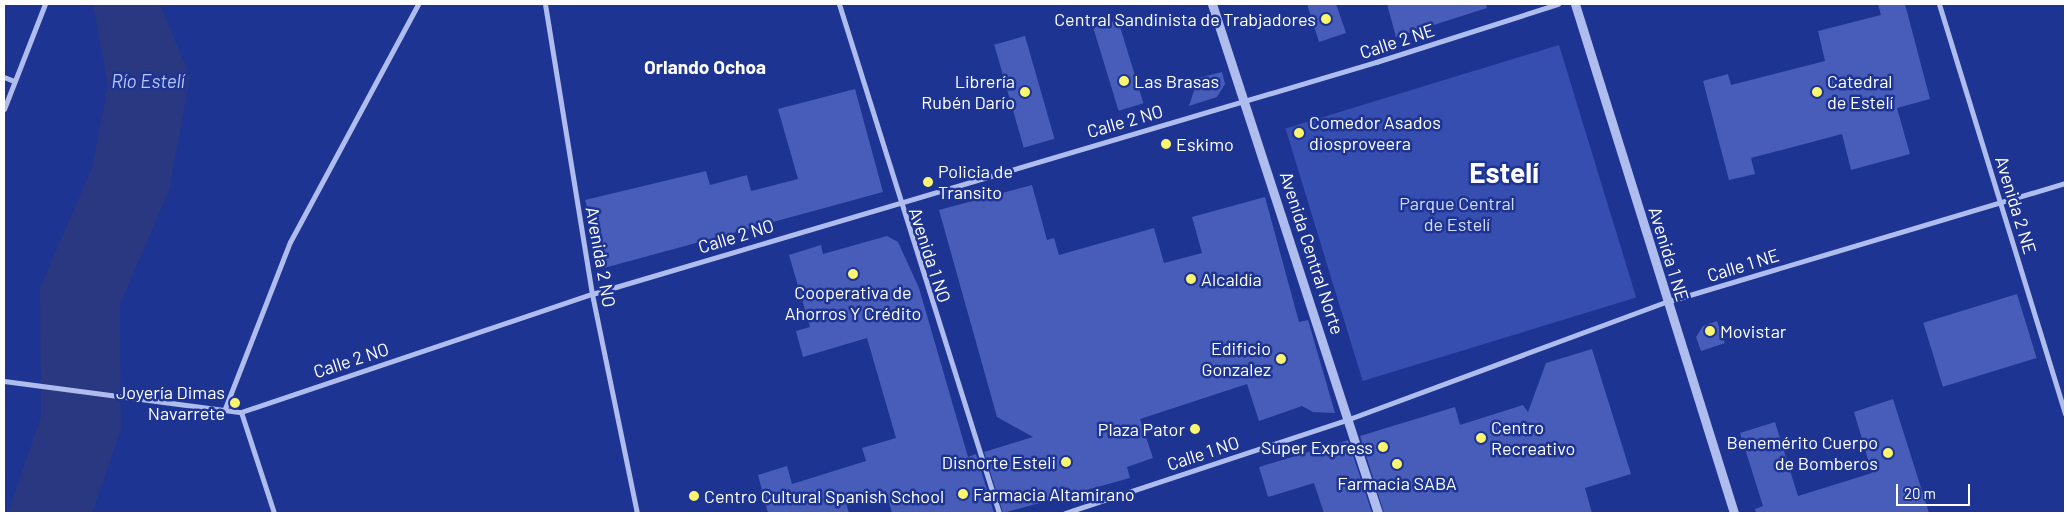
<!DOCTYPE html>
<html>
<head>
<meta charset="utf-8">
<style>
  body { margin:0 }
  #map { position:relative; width:2069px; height:517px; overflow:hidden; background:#1e3492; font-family:Barlow,sans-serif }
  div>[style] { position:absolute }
  .green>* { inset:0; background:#364eb0; transform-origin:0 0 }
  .water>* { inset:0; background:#293880 }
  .building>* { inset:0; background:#475db9; transform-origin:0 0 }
  .minor>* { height:5px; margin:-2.5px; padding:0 2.5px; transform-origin:2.5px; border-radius:2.5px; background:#afbcee }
  .tertiary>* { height:9px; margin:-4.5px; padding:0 4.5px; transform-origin:4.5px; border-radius:4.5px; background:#afbcee }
  .dots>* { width:14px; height:14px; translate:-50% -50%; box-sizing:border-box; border:2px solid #1e3492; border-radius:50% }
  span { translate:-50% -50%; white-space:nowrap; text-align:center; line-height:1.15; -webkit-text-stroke:5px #1e3492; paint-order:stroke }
  .poi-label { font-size:18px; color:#fff }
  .right { translate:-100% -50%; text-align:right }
  .left { translate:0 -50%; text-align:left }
  .street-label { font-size:18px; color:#fff }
  .park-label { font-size:18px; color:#d5ddfa }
  .neighbourhood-label { font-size:19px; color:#fff; font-weight:700 }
  .water-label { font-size:19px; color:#bbc7f5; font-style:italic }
  .town-label { font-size:28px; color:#fff; font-weight:700 }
  .frame { position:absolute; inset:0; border:5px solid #fff; pointer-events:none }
  .scale { position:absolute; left:1896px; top:484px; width:74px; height:22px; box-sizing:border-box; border:2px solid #fff; border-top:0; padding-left:6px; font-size:15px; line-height:18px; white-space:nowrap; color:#fff; -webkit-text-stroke:4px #1e3492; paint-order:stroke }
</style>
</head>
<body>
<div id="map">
  <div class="green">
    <div style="left:1559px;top:45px;width:264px;height:286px;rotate:73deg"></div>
  </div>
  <div class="water">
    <div style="clip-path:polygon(93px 4px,160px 4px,190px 77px,169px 191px,120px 304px,121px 430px,92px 513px,8px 513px,41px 417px,40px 288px,92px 168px,108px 85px)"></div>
  </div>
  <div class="building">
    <div style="clip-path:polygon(1307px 4px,1336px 4px,1346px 33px,1319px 42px)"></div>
    <div style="clip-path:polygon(1387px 4px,1486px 4px,1487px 8px,1396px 37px)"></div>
    <div style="clip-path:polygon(1878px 4px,1905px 4px,1930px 99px,1897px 108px,1910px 154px,1851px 170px,1842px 134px,1751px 158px,1755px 174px,1729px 180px,1703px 81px,1728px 74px,1731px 85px,1825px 61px,1818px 31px,1881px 15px)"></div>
    <div style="left:1118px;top:20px;width:87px;height:26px;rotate:73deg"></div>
    <div style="left:1025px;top:36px;width:107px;height:32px;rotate:74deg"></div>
    <div style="clip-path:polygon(1222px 72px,1225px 84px,1217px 97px,1189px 106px,1198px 78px)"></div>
    <div style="clip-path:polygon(855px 89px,883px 192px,604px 268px,585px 200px,706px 171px,710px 185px,747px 175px,751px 191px,798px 179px,778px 109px)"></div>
    <div style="clip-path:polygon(1032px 185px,1047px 240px,1054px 238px,1059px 255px,1154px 228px,1164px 263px,1202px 253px,1192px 217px,1265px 197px,1299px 322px,1308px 320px,1335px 413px,1313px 412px,1302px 406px,1259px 421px,1247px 384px,1140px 419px,1153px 458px,1127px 467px,1130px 478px,1003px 513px,984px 452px,1033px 437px,997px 417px,939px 210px)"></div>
    <div style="clip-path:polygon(887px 236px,898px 242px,919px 288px,968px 457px,976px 454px,994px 513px,892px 513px,886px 491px,846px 503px,849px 513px,768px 513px,758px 475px,787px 466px,792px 484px,866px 461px,862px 448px,896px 438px,867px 338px,803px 357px,796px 331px,810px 327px,789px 255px,821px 245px,823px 254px)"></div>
    <div style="left:2017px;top:294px;width:67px;height:98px;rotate:73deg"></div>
    <div style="clip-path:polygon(1717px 321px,1725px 343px,1701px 351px,1696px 337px,1703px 326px)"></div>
    <div style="clip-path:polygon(1592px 349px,1631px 474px,1585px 488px,1592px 513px,1384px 513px,1360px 436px,1455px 407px,1460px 425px,1523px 405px,1528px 412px,1546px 363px)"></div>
    <div style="clip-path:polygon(1893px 399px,1929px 513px,1756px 513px,1755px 509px,1763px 506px,1740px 433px,1775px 422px,1798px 496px,1872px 473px,1854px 412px)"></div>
    <div style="clip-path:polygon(1348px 440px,1372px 513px,1324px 513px,1314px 483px,1268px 497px,1259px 467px)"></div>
  </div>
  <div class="minor">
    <div style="left:545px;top:4px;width:294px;rotate:80.8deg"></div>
    <div style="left:592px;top:294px;width:224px;rotate:78.4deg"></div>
    <div style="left:839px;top:4px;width:534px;rotate:72.55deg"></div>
    <div style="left:1939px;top:4px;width:429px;rotate:72.9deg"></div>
    <div style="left:4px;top:77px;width:11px;rotate:22deg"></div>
    <div style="left:4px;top:109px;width:113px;rotate:-68.7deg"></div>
    <div style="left:4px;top:381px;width:239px;rotate:7.5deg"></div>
    <div style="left:241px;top:412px;width:370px;rotate:-18.6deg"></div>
    <div style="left:592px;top:294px;width:818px;rotate:-16.48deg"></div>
    <div style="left:1376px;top:62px;width:191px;rotate:-17.7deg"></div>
    <div style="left:224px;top:411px;width:181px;rotate:-68.7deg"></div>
    <div style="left:290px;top:242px;width:270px;rotate:-61.7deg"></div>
    <div style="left:241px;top:412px;width:106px;rotate:71.9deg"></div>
    <div style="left:1065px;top:513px;width:299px;rotate:-18.3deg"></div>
    <div style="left:1349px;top:419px;width:338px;rotate:-20.3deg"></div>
    <div style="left:1666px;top:302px;width:416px;rotate:-16.6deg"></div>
  </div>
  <div class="tertiary">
    <div style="left:1212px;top:4px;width:535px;rotate:71.94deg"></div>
    <div style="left:1575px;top:4px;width:533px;rotate:72.65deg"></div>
  </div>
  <div class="dots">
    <div style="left:1326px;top:19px;background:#fcf66f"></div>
    <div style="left:1124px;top:81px;background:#fcf66f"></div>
    <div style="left:1025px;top:92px;background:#fcf66f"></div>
    <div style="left:1817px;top:92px;background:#fcf66f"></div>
    <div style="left:1299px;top:133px;background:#fcf66f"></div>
    <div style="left:1166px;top:144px;background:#fcf66f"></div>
    <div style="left:928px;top:182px;background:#fcf66f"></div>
    <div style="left:853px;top:274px;background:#fcf66f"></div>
    <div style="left:1191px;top:279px;background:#fcf66f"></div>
    <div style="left:1710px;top:331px;background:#fcf66f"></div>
    <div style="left:1281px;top:359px;background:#fcf66f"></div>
    <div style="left:235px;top:403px;background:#fcf66f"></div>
    <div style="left:1195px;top:429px;background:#fcf66f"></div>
    <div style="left:1481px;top:438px;background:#fcf66f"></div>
    <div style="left:1383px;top:447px;background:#fcf66f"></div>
    <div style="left:1888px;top:453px;background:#fcf66f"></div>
    <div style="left:1066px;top:462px;background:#fcf66f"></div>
    <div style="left:1397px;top:464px;background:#fcf66f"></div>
    <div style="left:963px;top:494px;background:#fcf66f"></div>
    <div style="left:694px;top:496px;background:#fcf66f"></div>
  </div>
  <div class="poi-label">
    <span class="right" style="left:1316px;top:19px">Central Sandinista de Trabjadores</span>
    <span class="left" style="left:1134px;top:81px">Las Brasas</span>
    <span class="right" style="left:1015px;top:92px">Librería<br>Rubén Darío</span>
    <span class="left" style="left:1827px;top:92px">Catedral<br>de Estelí</span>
    <span class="left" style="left:1309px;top:133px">Comedor Asados<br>diosproveera</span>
    <span class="left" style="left:1176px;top:144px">Eskimo</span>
    <span class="left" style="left:938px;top:182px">Policia de<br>Transito</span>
    <span class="left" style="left:1201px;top:279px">Alcaldía</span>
    <span style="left:853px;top:303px">Cooperativa de<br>Ahorros Y Crédito</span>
    <span class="left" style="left:1720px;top:331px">Movistar</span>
    <span class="right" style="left:1271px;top:359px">Edificio<br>Gonzalez</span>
    <span class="right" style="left:225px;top:403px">Joyería Dimas<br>Navarrete</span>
    <span class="left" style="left:1491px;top:438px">Centro<br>Recreativo</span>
    <span class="right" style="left:1185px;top:429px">Plaza Pator</span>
    <span class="right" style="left:1878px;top:453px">Benemérito Cuerpo<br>de Bomberos</span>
    <span class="right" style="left:1373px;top:447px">Super Express</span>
    <span class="right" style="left:1056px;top:462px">Disnorte Esteli</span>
    <span style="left:1397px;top:483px">Farmacia SABA</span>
    <span class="left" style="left:973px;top:494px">Farmacia Altamirano</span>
    <span class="left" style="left:704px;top:496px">Centro Cultural Spanish School</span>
  </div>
  <div class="street-label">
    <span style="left:1397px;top:41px;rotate:-18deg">Calle 2 NE</span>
    <span style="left:1125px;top:121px;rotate:-16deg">Calle 2 NO</span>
    <span style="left:2016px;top:205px;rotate:73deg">Avenida 2 NE</span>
    <span style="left:736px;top:236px;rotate:-17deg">Calle 2 NO</span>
    <span style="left:1312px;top:253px;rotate:72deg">Avenida Central Norte</span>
    <span style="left:1669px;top:254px;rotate:73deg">Avenida 1 NE</span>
    <span style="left:930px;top:255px;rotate:72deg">Avenida 1 NO</span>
    <span style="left:601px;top:257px;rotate:80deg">Avenida 2 NO</span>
    <span style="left:1743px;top:265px;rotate:-17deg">Calle 1 NE</span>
    <span style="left:351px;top:360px;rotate:-18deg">Calle 2 NO</span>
    <span style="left:1203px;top:453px;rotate:-18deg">Calle 1 NO</span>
  </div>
  <div class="park-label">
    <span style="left:1457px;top:214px">Parque Central<br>de Estelí</span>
  </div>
  <div class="neighbourhood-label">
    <span style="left:705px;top:67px">Orlando Ochoa</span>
  </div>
  <div class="water-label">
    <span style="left:148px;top:81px">Río Estelí</span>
  </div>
  <div class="town-label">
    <span style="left:1504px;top:172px">Estelí</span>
  </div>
  <div class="frame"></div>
  <div class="scale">20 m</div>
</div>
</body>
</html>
